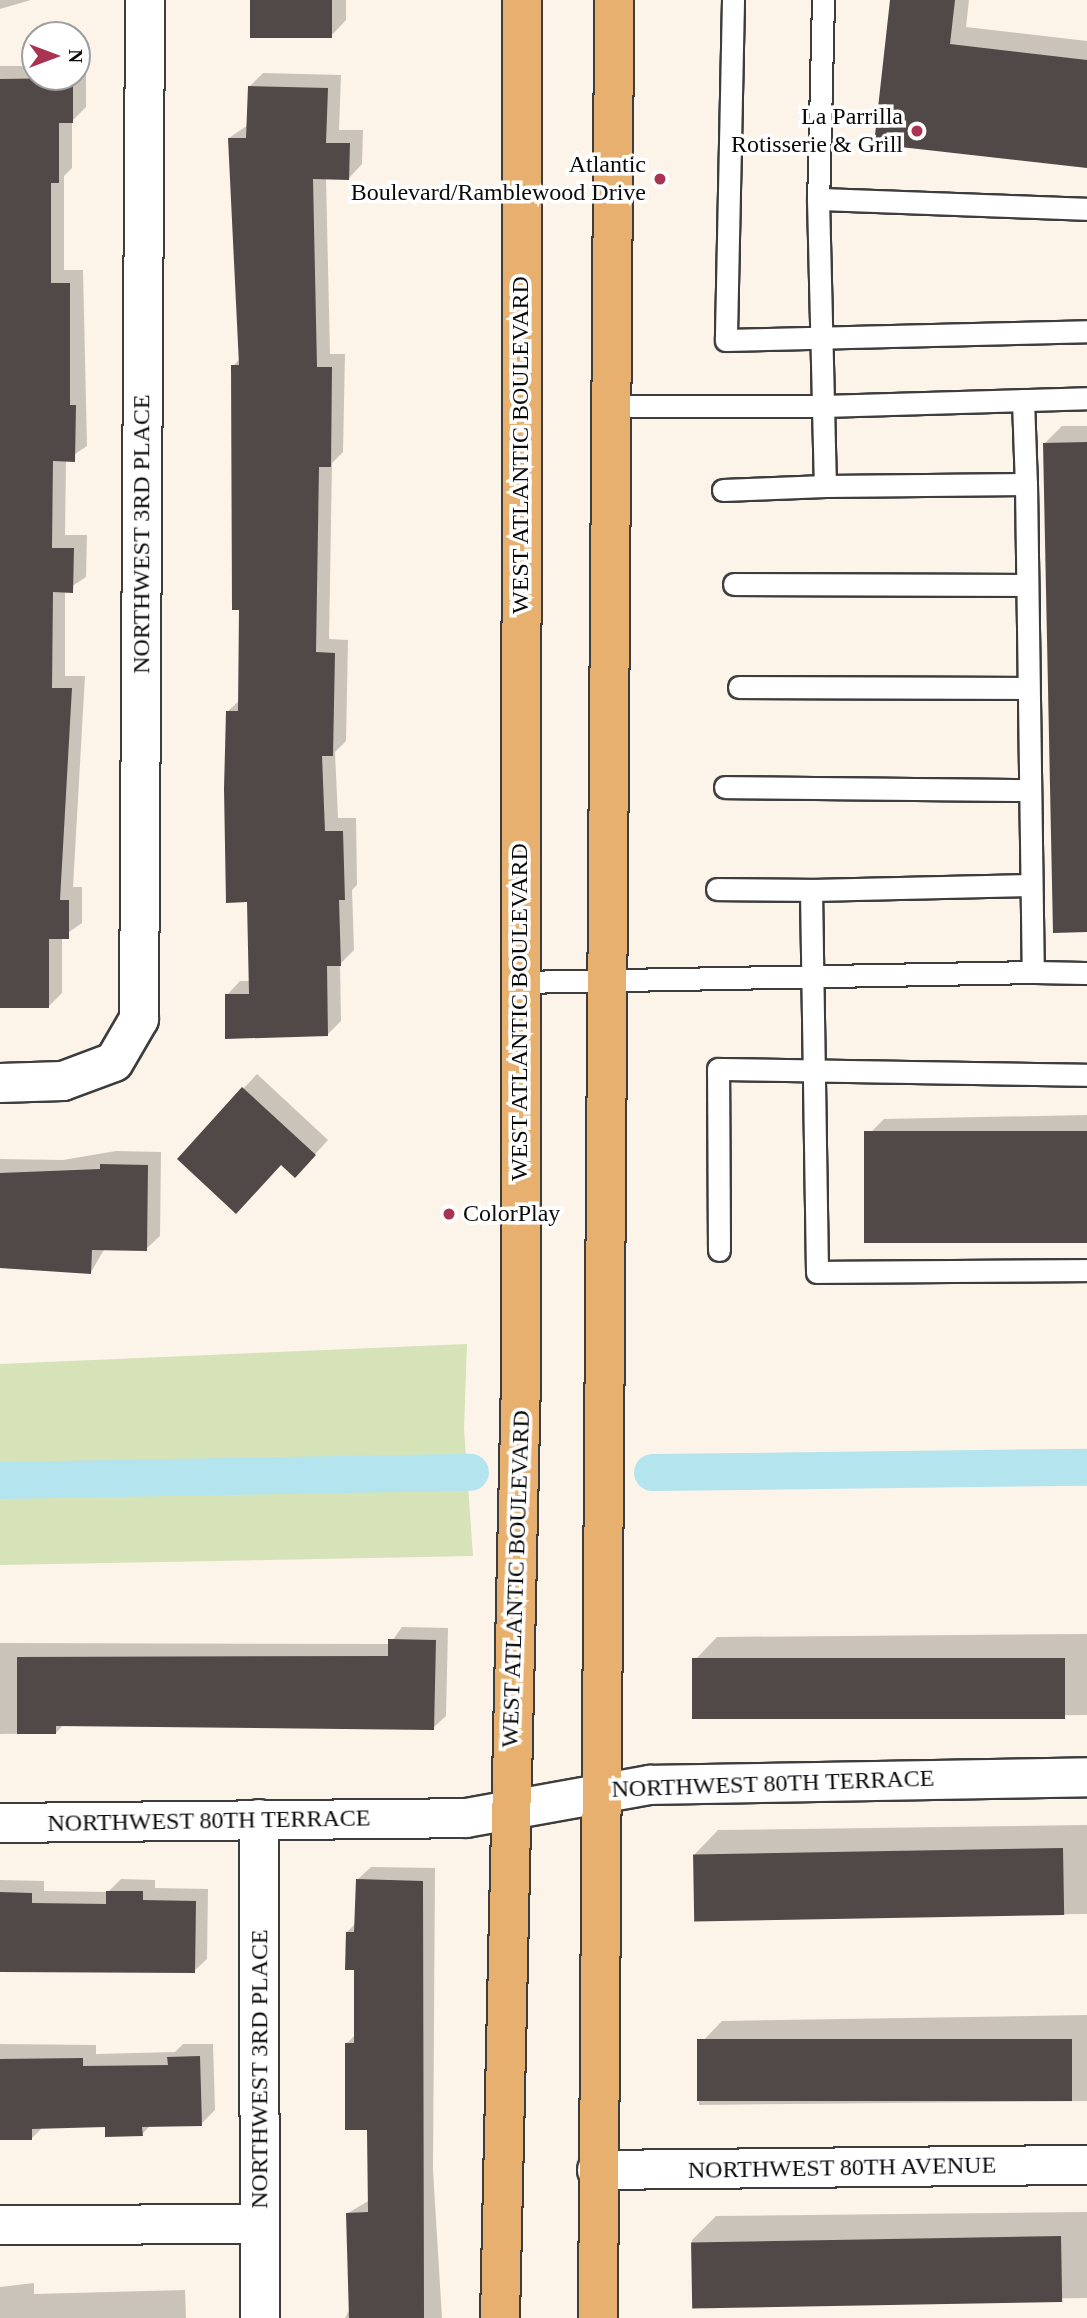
<!DOCTYPE html>
<html>
<head>
<meta charset="utf-8">
<style>
  body { margin:0 }
  #map { position:relative; width:1087px; height:2318px; overflow:hidden; background:#fcf4e9; font-family:Georgia,serif }
  div>[style] { position:absolute }
  .green>* { inset:0; background:#d6e2b7 }
  .shadow>* { inset:0; background:#0003 }
  .canal>* { height:37px; margin:-18.5px; padding:0 18.5px; transform-origin:18.5px; border-radius:18.5px; background:#b4e4ee }
  .building>* { inset:0; background:#514947; transform-origin:0 0 }
  .roads { filter:drop-shadow(2px 0 #3d3d3d) drop-shadow(-2px 0 #3d3d3d) drop-shadow(0 2px #3d3d3d) drop-shadow(0 -2px #3d3d3d) }
  .lane>* { height:21px; margin:-10.5px; padding:0 10.5px; transform-origin:10.5px; border-radius:10.5px; background:#fff }
  .street>* { height:38px; margin:-19px; padding:0 19px; transform-origin:19px; border-radius:19px; background:#fff }
  .primary>* { height:38px; margin:-19px; padding:0 19px; transform-origin:19px; border-radius:19px; background:#e8b06e }
  .dots>* { width:19px; height:19px; translate:-50% -50%; box-sizing:border-box; border:4px solid #fff; border-radius:50% }
  span { translate:-50% -50%; white-space:nowrap; text-align:center; line-height:1.15; -webkit-text-stroke:7px #fff; paint-order:stroke }
  .poi-label { font-size:24px; color:#0a0a0a }
  .right { translate:-100% -50%; text-align:right }
  .left { translate:0 -50%; text-align:left }
  .street-label { font-size:24px; color:#0a0a0a }
  .north { position:absolute; left:21px; top:21px; width:70px; height:70px; box-sizing:border-box; background:#fff; border:2px solid #9d9d9d; border-radius:50%; rotate:90deg; font-size:19px; font-weight:700; line-height:28px; text-align:center; color:#0a0a0a }
  .north::after { content:''; display:block; margin:auto; width:24px; height:32px; background:#a83452; clip-path:polygon(50% 0,100% 100%,50% 72%,0 100%) }
</style>
</head>
<body>
<div id="map">
  <div class="green">
    <div style="clip-path:polygon(467px 1344px,464px 1429px,473px 1556px,0 1565px,0 1364px)"></div>
  </div>
  <div class="shadow">
    <div style="clip-path:polygon(0 0,31px 0,0 9px)"></div>
    <div style="clip-path:polygon(252px 0,346px 0,346px 20px,333px 34px)"></div>
    <div style="clip-path:polygon(892px 0,969px 0,966px 27px,1087px 41px,1087px 167px)"></div>
    <div style="clip-path:polygon(77px 65px,86px 65px,86px 107px,72px 121px,72px 168px,64px 176px,64px 270px,83px 270px,87px 446px,66px 460px,65px 535px,87px 535px,86px 577px,65px 591px,65px 676px,85px 676px,73px 887px,82px 887px,82px 923px,62px 937px,62px 993px,48px 1007px,0 1006px,0 66px,35px 66px,35px 77px,77px 77px)"></div>
    <div style="clip-path:polygon(263px 73px,341px 75px,339px 130px,363px 130px,362px 164px,349px 178px,326px 178px,330px 354px,345px 354px,343px 452px,332px 463px,329px 639px,348px 640px,346px 741px,335px 752px,338px 818px,356px 818px,357px 885px,352px 890px,354px 950px,340px 964px,341px 1021px,327px 1035px,227px 995px,240px 981px,250px 981px,249px 901px,228px 711px,240px 700px,241px 608px,233px 366px,241px 358px,229px 138px,248px 125px,249px 87px)"></div>
    <div style="clip-path:polygon(1062px 426px,1087px 426px,1087px 931px,1044px 444px)"></div>
    <div style="clip-path:polygon(257px 1074px,328px 1140px,308px 1162px,179px 1159px)"></div>
    <div style="clip-path:polygon(1087px 1115px,1087px 1242px,866px 1137px,884px 1119px)"></div>
    <div style="clip-path:polygon(116px 1151px,161px 1152px,160px 1236px,146px 1249px,105px 1248px,91px 1272px,0 1268px,0 1159px,63px 1160px)"></div>
    <div style="clip-path:polygon(402px 1627px,448px 1628px,446px 1716px,433px 1728px,64px 1724px,56px 1733px,0 1734px,0 1643px,390px 1644px)"></div>
    <div style="clip-path:polygon(1087px 1634px,1087px 1715px,694px 1719px,694px 1661px,717px 1637px)"></div>
    <div style="clip-path:polygon(1087px 1825px,1087px 1914px,695px 1918px,695px 1854px,718px 1830px)"></div>
    <div style="clip-path:polygon(371px 1867px,435px 1868px,433px 2170px,442px 2318px,345px 2318px,351px 2307px,348px 2213px,370px 2200px,369px 2128px,346px 2044px,356px 2034px,355px 1968px,347px 1932px,356px 1923px,357px 1880px)"></div>
    <div style="clip-path:polygon(121px 1879px,155px 1880px,155px 1888px,208px 1889px,207px 1959px,194px 1971px,0 1971px,0 1880px,44px 1881px,44px 1891px,108px 1892px)"></div>
    <div style="clip-path:polygon(1087px 2015px,1087px 2101px,699px 2105px,699px 2045px,722px 2021px)"></div>
    <div style="clip-path:polygon(0 2044px,96px 2045px,96px 2054px,175px 2052px,183px 2044px,213px 2044px,215px 2110px,201px 2124px,151px 2125px,142px 2134px,106px 2125px,43px 2127px,32px 2138px,0 2139px)"></div>
    <div style="clip-path:polygon(1087px 2212px,1087px 2298px,693px 2303px,692px 2240px,716px 2216px)"></div>
    <div style="clip-path:polygon(34px 2283px,34px 2294px,185px 2290px,186px 2318px,0 2318px,0 2287px)"></div>
  </div>
  <div class="canal">
    <div style="left:652px;top:1472px;width:435px;rotate:-0.7deg"></div>
    <div style="left:0;top:1480px;width:470px;rotate:-1deg"></div>
  </div>
  <div class="building">
    <div style="left:250px;top:0;width:82px;height:38px"></div>
    <div style="clip-path:polygon(890px 0,955px 0,950px 44px,1087px 60px,1087px 168px,874px 144px)"></div>
    <div style="clip-path:polygon(73px 78px,73px 123px,59px 123px,59px 183px,51px 183px,51px 283px,70px 283px,70px 405px,76px 405px,75px 462px,53px 461px,52px 548px,74px 548px,73px 593px,53px 592px,52px 688px,72px 688px,60px 900px,69px 900px,69px 939px,49px 939px,49px 1008px,0 1008px,0 79px)"></div>
    <div style="clip-path:polygon(248px 86px,328px 88px,326px 143px,350px 143px,349px 180px,313px 179px,317px 367px,332px 367px,331px 467px,319px 467px,316px 652px,335px 653px,333px 756px,322px 756px,325px 831px,343px 831px,345px 900px,339px 900px,341px 966px,327px 966px,328px 1036px,225px 1039px,225px 994px,249px 994px,247px 902px,226px 903px,224px 789px,226px 711px,238px 711px,239px 610px,232px 610px,231px 365px,239px 365px,228px 138px,246px 138px)"></div>
    <div style="clip-path:polygon(1087px 442px,1087px 932px,1053px 933px,1043px 443px)"></div>
    <div style="clip-path:polygon(242px 1087px,316px 1155px,295px 1178px,281px 1165px,236px 1214px,177px 1159px)"></div>
    <div style="left:1087px;top:1131px;width:112px;height:223px;rotate:90deg"></div>
    <div style="clip-path:polygon(100px 1164px,148px 1165px,147px 1251px,92px 1250px,91px 1274px,0 1268px,0 1173px,100px 1169px)"></div>
    <div style="clip-path:polygon(388px 1639px,436px 1640px,434px 1730px,56px 1726px,56px 1734px,17px 1734px,17px 1657px,388px 1656px)"></div>
    <div style="left:1065px;top:1658px;width:61px;height:373px;rotate:90deg"></div>
    <div style="left:1063px;top:1848px;width:67px;height:370px;rotate:89deg"></div>
    <div style="clip-path:polygon(356px 1879px,423px 1881px,424px 2318px,349px 2318px,346px 2213px,368px 2212px,367px 2130px,345px 2130px,345px 2043px,354px 2043px,354px 1970px,345px 1970px,346px 1932px,354px 1932px)"></div>
    <div style="clip-path:polygon(106px 1891px,143px 1891px,143px 1900px,196px 1901px,195px 1973px,0 1972px,0 1892px,32px 1893px,32px 1903px,106px 1904px)"></div>
    <div style="left:1072px;top:2039px;width:62px;height:375px;rotate:90deg"></div>
    <div style="clip-path:polygon(200px 2056px,202px 2126px,142px 2127px,143px 2136px,105px 2137px,105px 2127px,32px 2129px,32px 2140px,0 2140px,0 2059px,83px 2058px,83px 2066px,168px 2065px,167px 2057px)"></div>
    <div style="left:1061px;top:2236px;width:66px;height:370px;rotate:89deg"></div>
  </div>
  <div class="roads">
    <div class="lane">
      <div style="left:733px;top:0;width:340px;rotate:91.2deg"></div>
      <div style="left:726px;top:340px;width:361px;rotate:-1.4deg"></div>
      <div style="left:823px;top:0;width:199px;rotate:91.4deg"></div>
      <div style="left:818px;top:199px;width:269px;rotate:2.1deg"></div>
      <div style="left:818px;top:199px;width:207px;rotate:88.6deg"></div>
      <div style="left:823px;top:406px;width:264px;rotate:-1.7deg"></div>
      <div style="left:1023px;top:400px;width:84px;rotate:88deg"></div>
      <div style="left:611px;top:406px;width:212px"></div>
      <div style="left:823px;top:406px;width:80px;rotate:88.6deg"></div>
      <div style="left:825px;top:486px;width:201px;rotate:-0.6deg"></div>
      <div style="left:1026px;top:484px;width:488px;rotate:89.2deg"></div>
      <div style="left:1033px;top:972px;width:54px;rotate:1.1deg"></div>
      <div style="left:723px;top:490px;width:102px;rotate:-2.2deg"></div>
      <div style="left:734px;top:584px;width:291px;rotate:0.2deg"></div>
      <div style="left:739px;top:687px;width:288px;rotate:0.2deg"></div>
      <div style="left:725px;top:787px;width:304px;rotate:0.6deg"></div>
      <div style="left:1031px;top:885px;width:220px;rotate:178.7deg"></div>
      <div style="left:811px;top:890px;width:382px;rotate:89.1deg"></div>
      <div style="left:817px;top:1272px;width:270px;rotate:-0.4deg"></div>
      <div style="left:717px;top:889px;width:94px;rotate:0.6deg"></div>
      <div style="left:519px;top:982px;width:514px;rotate:-1.11deg"></div>
      <div style="left:719px;top:1250px;width:181px;rotate:-90.3deg"></div>
      <div style="left:718px;top:1069px;width:369px;rotate:0.9deg"></div>
    </div>
    <div class="street">
      <div style="left:0;top:1083px;width:63px;rotate:-1.8deg"></div>
      <div style="left:63px;top:1081px;width:54px;rotate:-20.4deg"></div>
      <div style="left:114px;top:1062px;width:50px;rotate:-59.8deg"></div>
      <div style="left:139px;top:1019px;width:1019px;rotate:-89.66deg"></div>
      <div style="left:259px;top:1819px;width:499px;rotate:89.9deg"></div>
      <div style="left:0;top:1823px;width:466px;rotate:-0.6deg"></div>
      <div style="left:466px;top:1818px;width:187px;rotate:-10.2deg"></div>
      <div style="left:650px;top:1785px;width:437px;rotate:-1deg"></div>
      <div style="left:597px;top:2170px;width:490px;rotate:-0.6deg"></div>
      <div style="left:0;top:2225px;width:260px;rotate:-0.2deg"></div>
    </div>
    <div class="primary">
      <div style="left:500px;top:2318px;width:938px;rotate:-88.72deg"></div>
      <div style="left:521px;top:1380px;width:1380px;rotate:-89.96deg"></div>
      <div style="left:598px;top:2318px;width:2318px;rotate:-89.6deg"></div>
    </div>
  </div>
  <div class="dots">
    <div style="left:917px;top:131px;background:#a83452"></div>
    <div style="left:660px;top:179px;background:#a83452"></div>
    <div style="left:449px;top:1214px;background:#a83452"></div>
  </div>
  <div class="poi-label">
    <span class="right" style="left:903px;top:131px">La Parrilla<br>Rotisserie &amp; Grill</span>
    <span class="right" style="left:646px;top:179px">Atlantic<br>Boulevard/Ramblewood Drive</span>
    <span class="left" style="left:463px;top:1214px">ColorPlay</span>
  </div>
  <div class="street-label">
    <span style="left:521px;top:445px;rotate:-90deg">WEST ATLANTIC BOULEVARD</span>
    <span style="left:142px;top:534px;rotate:-90deg">NORTHWEST 3RD PLACE</span>
    <span style="left:520px;top:1012px;rotate:-90deg">WEST ATLANTIC BOULEVARD</span>
    <span style="left:516px;top:1579px;rotate:-88deg">WEST ATLANTIC BOULEVARD</span>
    <span style="left:773px;top:1784px;rotate:-2deg">NORTHWEST 80TH TERRACE</span>
    <span style="left:209px;top:1821px;rotate:-1deg">NORTHWEST 80TH TERRACE</span>
    <span style="left:260px;top:2069px;rotate:-90deg">NORTHWEST 3RD PLACE</span>
    <span style="left:842px;top:2168px;rotate:-1deg">NORTHWEST 80TH AVENUE</span>
  </div>
  <div class="north">N</div>
</div>
</body>
</html>
